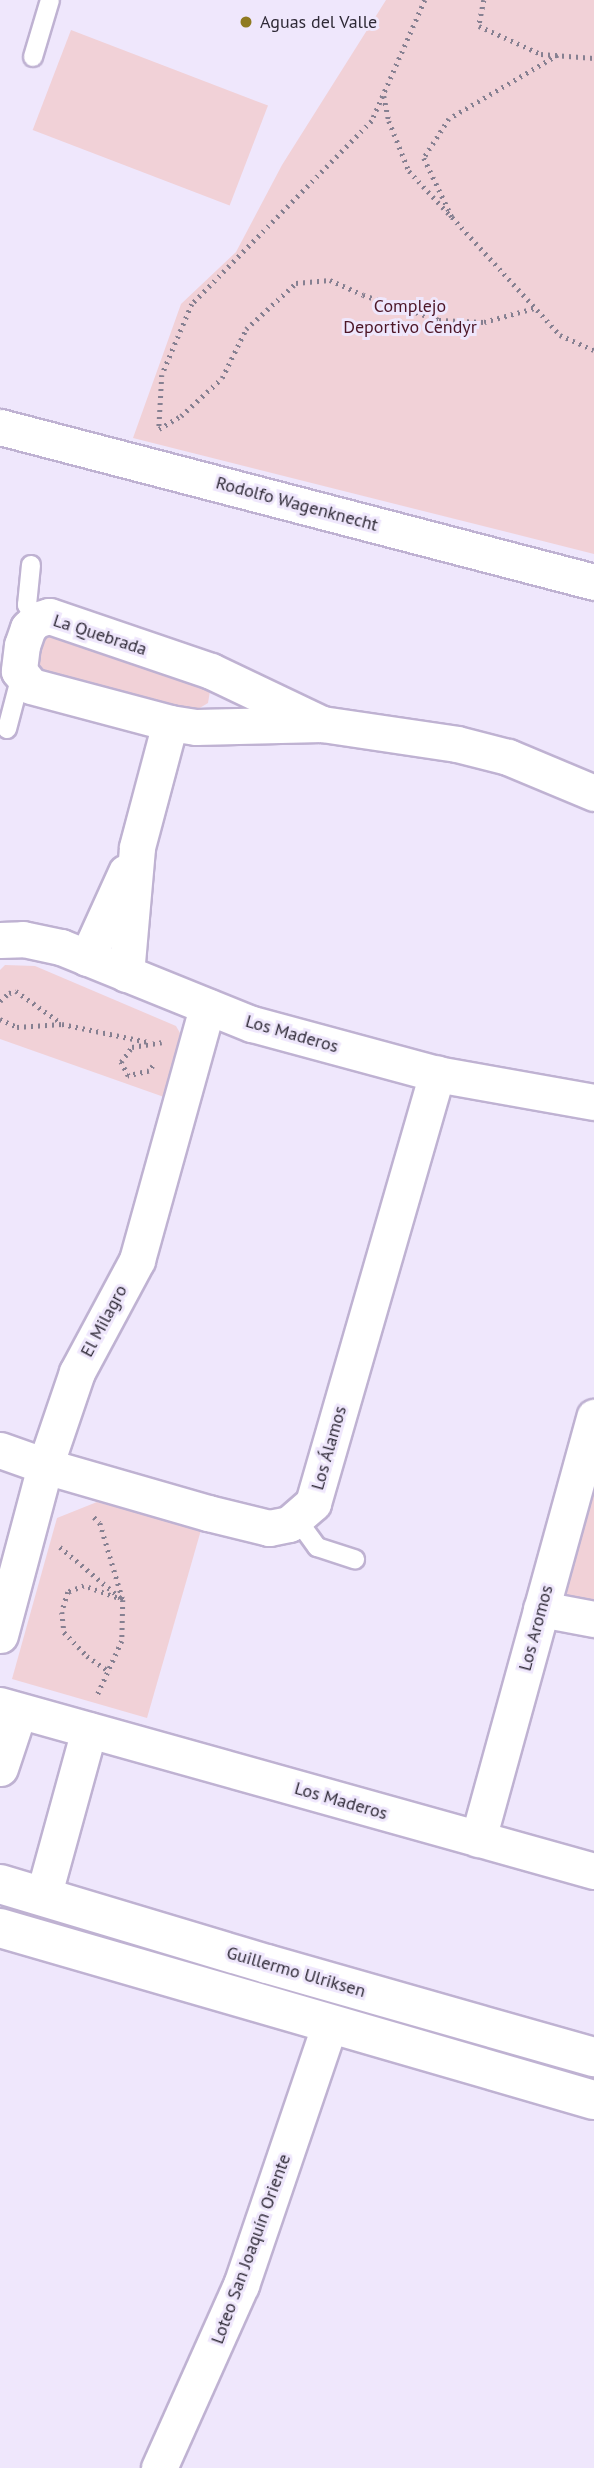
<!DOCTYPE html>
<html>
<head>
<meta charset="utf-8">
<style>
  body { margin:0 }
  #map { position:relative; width:594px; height:2468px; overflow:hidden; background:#efe7fc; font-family:"PT Sans",sans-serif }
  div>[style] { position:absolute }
  .green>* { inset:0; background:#f1d1d7; transform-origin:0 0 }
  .path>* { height:4.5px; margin-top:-2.25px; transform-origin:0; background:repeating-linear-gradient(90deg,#868091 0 2px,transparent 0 7px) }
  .roads { filter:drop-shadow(2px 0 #bfb2d2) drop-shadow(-2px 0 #bfb2d2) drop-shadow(0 2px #bfb2d2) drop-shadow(0 -2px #bfb2d2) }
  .service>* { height:18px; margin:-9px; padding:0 9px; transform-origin:9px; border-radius:9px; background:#fff }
  .minor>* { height:35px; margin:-17.5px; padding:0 17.5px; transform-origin:17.5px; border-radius:17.5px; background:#fff }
  .secondary>* { height:38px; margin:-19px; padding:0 19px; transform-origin:19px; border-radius:19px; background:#fff }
  .dots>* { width:19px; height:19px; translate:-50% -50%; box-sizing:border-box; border:4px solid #efe7fc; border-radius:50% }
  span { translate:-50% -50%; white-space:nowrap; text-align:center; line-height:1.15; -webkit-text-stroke:6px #efe7fc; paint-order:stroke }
  .poi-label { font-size:18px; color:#2f2a37 }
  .left { translate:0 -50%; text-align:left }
  .park-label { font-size:18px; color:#4d1728 }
  .street-label { font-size:18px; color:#2f2a37 }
</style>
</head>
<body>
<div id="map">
  <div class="green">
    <div style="clip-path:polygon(386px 0,594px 0,594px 554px,133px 438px,181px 304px,236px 252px,282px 165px)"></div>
    <div style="left:71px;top:30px;width:211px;height:107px;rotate:21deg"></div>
    <div style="clip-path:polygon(64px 626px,212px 679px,208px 703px,188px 715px,51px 680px,32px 664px,37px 637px)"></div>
    <div style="clip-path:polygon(5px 965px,35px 966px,176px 1026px,180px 1033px,164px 1097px,0 1039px,0 970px)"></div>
    <div style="clip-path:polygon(594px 1458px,594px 1602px,556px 1594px)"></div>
    <div style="clip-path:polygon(97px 1502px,201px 1530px,147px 1718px,12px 1679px,57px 1518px)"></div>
  </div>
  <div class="path">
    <div style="left:425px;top:0;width:132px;rotate:113.7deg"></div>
    <div style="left:372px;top:121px;width:257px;rotate:134.5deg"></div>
    <div style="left:192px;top:304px;width:77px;rotate:112.9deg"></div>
    <div style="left:162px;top:375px;width:54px;rotate:93.2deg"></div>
    <div style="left:159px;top:429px;width:26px;rotate:-31deg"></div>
    <div style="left:181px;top:416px;width:56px;rotate:-42.8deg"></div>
    <div style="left:222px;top:378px;width:55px;rotate:-63.9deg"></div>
    <div style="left:246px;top:329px;width:68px;rotate:-42.6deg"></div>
    <div style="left:296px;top:283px;width:34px;rotate:-5deg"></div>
    <div style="left:330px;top:280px;width:36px;rotate:24deg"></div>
    <div style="left:363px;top:295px;width:80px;rotate:18.2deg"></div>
    <div style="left:439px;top:320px;width:45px;rotate:2.5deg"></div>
    <div style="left:484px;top:322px;width:53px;rotate:-15.4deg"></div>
    <div style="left:484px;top:0;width:26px;rotate:101deg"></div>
    <div style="left:479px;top:26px;width:68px;rotate:24.3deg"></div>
    <div style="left:541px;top:54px;width:53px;rotate:4.3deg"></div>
    <div style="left:558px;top:55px;width:126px;rotate:149.6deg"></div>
    <div style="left:449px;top:119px;width:46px;rotate:122.7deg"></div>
    <div style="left:424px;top:158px;width:65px;rotate:64.6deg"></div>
    <div style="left:452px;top:217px;width:160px;rotate:47.5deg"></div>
    <div style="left:560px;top:335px;width:37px;rotate:24deg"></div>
    <div style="left:384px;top:96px;width:25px;rotate:79deg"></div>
    <div style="left:389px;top:121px;width:54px;rotate:68.2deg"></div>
    <div style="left:409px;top:171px;width:59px;rotate:47.1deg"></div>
    <div style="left:0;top:1001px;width:12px;rotate:-42deg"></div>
    <div style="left:9px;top:993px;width:7px;rotate:-16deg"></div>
    <div style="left:16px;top:991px;width:55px;rotate:35.4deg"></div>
    <div style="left:0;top:1019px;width:19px;rotate:25deg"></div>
    <div style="left:17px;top:1027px;width:45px;rotate:-3.8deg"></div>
    <div style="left:62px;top:1024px;width:88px;rotate:11.8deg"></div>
    <div style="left:153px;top:1066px;width:6px;rotate:129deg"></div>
    <div style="left:149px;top:1071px;width:22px;rotate:167deg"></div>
    <div style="left:128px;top:1076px;width:16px;rotate:-117deg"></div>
    <div style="left:121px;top:1062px;width:19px;rotate:-54deg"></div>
    <div style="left:132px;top:1047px;width:30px;rotate:-9deg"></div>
    <div style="left:94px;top:1517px;width:8px;rotate:45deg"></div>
    <div style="left:100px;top:1523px;width:80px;rotate:73.4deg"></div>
    <div style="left:123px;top:1600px;width:41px;rotate:91.4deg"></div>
    <div style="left:122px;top:1641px;width:60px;rotate:114.4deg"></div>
    <div style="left:60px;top:1547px;width:82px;rotate:40.1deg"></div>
    <div style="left:123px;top:1600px;width:41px;rotate:-160.3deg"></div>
    <div style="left:84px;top:1586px;width:17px;rotate:159deg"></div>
    <div style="left:68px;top:1592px;width:21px;rotate:107deg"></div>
    <div style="left:62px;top:1612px;width:20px;rotate:84deg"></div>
    <div style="left:64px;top:1632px;width:33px;rotate:46deg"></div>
    <div style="left:87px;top:1656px;width:28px;rotate:35deg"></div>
  </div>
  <div class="roads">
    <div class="service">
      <div style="left:33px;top:57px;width:59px;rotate:-73.4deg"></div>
      <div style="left:31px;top:565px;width:40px;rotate:95.7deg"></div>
      <div style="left:27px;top:605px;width:17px;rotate:59deg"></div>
      <div style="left:7px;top:729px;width:43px;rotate:-75.3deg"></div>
      <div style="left:18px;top:687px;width:9px;rotate:-49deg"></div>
      <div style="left:296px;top:1518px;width:36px;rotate:54deg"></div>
      <div style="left:317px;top:1547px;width:40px;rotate:18deg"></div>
    </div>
    <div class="minor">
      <div style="left:0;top:427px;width:614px;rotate:14.62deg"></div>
      <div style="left:322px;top:724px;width:123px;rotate:-154.5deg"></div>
      <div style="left:211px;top:671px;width:171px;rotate:-161.2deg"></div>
      <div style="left:49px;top:616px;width:14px;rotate:163deg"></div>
      <div style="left:36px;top:620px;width:11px;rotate:135deg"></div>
      <div style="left:28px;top:628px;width:18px;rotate:109deg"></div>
      <div style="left:22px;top:645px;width:26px;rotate:97deg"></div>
      <div style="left:19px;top:671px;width:19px;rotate:51deg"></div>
      <div style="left:31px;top:686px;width:144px;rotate:14.9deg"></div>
      <div style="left:170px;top:723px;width:26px;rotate:9deg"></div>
      <div style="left:196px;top:727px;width:126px;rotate:-1.4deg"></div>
      <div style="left:322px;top:724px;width:136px;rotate:8.4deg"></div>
      <div style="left:457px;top:744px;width:53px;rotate:14.3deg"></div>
      <div style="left:508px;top:757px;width:93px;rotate:22.7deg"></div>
      <div style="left:0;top:940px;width:23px;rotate:-2deg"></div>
      <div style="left:23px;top:939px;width:39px;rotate:12deg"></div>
      <div style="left:61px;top:947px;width:206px;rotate:22deg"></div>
      <div style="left:252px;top:1024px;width:192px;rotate:15.1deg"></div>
      <div style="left:437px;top:1074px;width:159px;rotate:10.1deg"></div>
      <div style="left:87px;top:958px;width:94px;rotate:-65.6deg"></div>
      <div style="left:126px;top:974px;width:127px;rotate:-85deg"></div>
      <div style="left:137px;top:847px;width:128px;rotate:-75.1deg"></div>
      <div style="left:0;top:1450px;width:48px;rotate:19.6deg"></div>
      <div style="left:45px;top:1466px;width:170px;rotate:16.1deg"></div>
      <div style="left:208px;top:1513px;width:63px;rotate:13.8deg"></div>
      <div style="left:269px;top:1528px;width:20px;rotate:-11deg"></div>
      <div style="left:289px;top:1524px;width:32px;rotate:-41deg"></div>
      <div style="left:313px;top:1503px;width:447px;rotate:-73.9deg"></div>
      <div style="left:541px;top:1609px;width:54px;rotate:10.7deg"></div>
      <div style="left:0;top:1635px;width:175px;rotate:-75.1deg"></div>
      <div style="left:45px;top:1466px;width:99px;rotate:-71.2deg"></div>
      <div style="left:77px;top:1372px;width:127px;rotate:-61.8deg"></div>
      <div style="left:137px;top:1260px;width:263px;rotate:-74.5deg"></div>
      <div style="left:0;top:1705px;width:617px;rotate:15.61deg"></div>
      <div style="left:0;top:1768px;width:60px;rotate:-71.6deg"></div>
      <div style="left:478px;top:1839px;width:438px;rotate:-74.6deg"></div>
      <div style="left:43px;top:1897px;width:173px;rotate:-74.6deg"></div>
      <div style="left:159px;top:2468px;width:201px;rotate:-65.9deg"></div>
      <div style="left:241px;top:2285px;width:276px;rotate:-71.2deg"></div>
    </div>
    <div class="secondary">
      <div style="left:0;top:1884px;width:279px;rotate:16.7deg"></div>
      <div style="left:267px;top:1964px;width:340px;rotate:15.9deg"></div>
      <div style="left:0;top:1928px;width:618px;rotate:16.15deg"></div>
    </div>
  </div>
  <div class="dots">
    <div style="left:246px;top:22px;background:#8f7a20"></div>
  </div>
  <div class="poi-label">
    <span class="left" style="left:260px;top:22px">Aguas del Valle</span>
  </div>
  <div class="park-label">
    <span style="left:410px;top:317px">Complejo<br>Deportivo Cendyr</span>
  </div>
  <div class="street-label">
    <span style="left:297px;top:504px;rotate:15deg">Rodolfo Wagenknecht</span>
    <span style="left:100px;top:635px;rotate:18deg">La Quebrada</span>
    <span style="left:292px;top:1034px;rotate:16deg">Los Maderos</span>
    <span style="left:104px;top:1321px;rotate:-62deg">El Milagro</span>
    <span style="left:329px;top:1448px;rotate:-74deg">Los Álamos</span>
    <span style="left:536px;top:1628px;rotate:-75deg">Los Aromos</span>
    <span style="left:341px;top:1801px;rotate:16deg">Los Maderos</span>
    <span style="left:296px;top:1972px;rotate:16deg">Guillermo Ulriksen</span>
    <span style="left:251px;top:2249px;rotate:-70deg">Loteo San Joaquín Oriente</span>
  </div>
</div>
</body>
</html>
